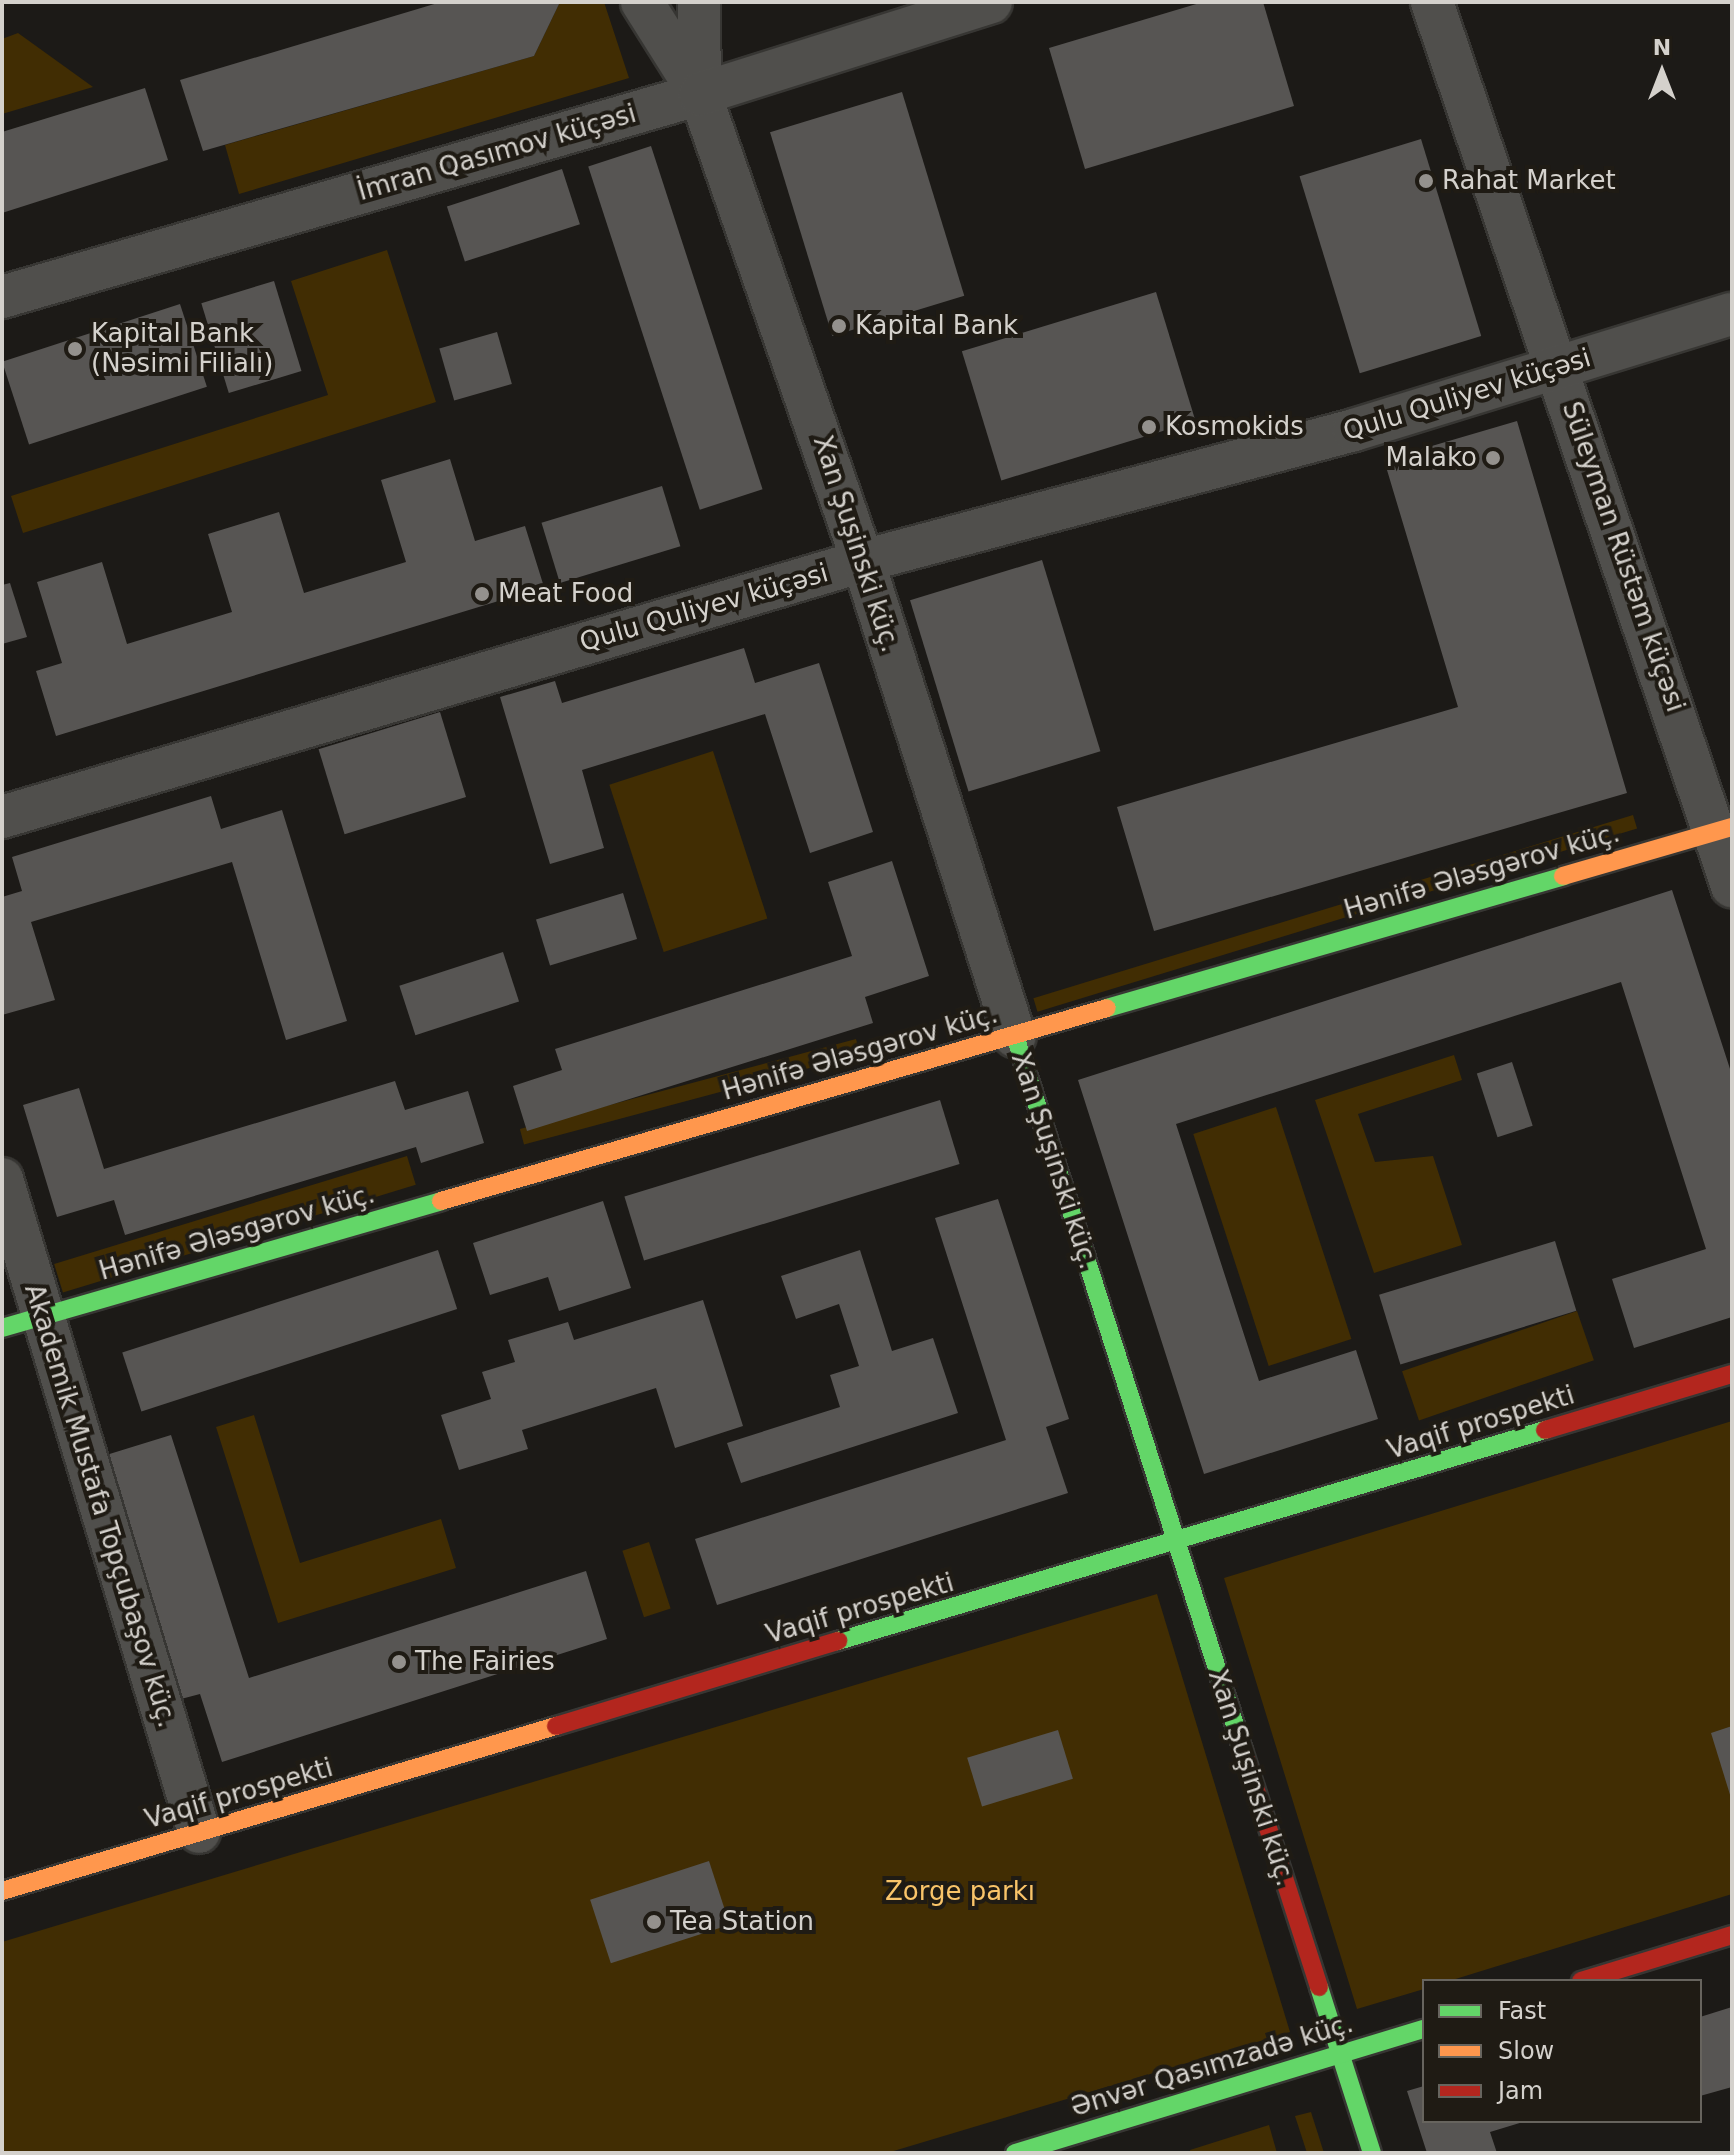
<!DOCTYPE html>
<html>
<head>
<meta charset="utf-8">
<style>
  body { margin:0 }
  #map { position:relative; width:1734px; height:2155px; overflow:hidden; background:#1c1a17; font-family:"DejaVu Sans",sans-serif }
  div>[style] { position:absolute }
  .green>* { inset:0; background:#412d03; transform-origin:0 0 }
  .building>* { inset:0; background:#575553; transform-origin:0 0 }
  .roads { filter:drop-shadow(2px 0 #373633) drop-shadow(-2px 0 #373633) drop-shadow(0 2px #373633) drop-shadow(0 -2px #373633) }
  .street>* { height:42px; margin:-21px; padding:0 21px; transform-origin:21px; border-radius:21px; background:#504f4c }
  .fast>* { height:18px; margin:-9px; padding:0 9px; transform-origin:9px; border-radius:9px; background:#63d668 }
  .slow>* { height:18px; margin:-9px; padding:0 9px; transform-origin:9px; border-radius:9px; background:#ff974d }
  .jam>* { height:18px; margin:-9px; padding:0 9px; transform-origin:9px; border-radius:9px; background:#b3261e }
  .dots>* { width:22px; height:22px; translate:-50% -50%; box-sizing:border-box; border:4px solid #1f1b14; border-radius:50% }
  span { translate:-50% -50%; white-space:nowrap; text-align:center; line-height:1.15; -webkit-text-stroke:8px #1f1b14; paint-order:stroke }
  .street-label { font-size:26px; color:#d4d1cc }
  .poi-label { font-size:26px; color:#d4d1cc }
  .left { translate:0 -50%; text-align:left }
  .right { translate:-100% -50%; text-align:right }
  .park-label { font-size:26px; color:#f9c469 }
  .frame { position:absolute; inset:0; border:4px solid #d4d1cc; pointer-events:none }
  .legend { position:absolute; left:1422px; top:1979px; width:280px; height:144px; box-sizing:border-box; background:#1f1b14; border:2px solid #67645e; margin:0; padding:10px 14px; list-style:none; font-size:24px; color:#d4d1cc }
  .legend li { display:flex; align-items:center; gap:16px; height:40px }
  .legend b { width:40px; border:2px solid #67645e }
  .north { position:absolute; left:1622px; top:32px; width:80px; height:80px; -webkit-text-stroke:6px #1f1b14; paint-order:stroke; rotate:0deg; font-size:22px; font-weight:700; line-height:32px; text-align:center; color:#d4d1cc }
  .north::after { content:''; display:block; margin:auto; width:28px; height:36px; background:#d4d1cc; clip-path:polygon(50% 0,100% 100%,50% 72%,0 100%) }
</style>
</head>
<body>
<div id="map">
  <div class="green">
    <div style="clip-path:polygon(560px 2px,604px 2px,629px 78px,239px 194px,225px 145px,534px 56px)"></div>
    <div style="clip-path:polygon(18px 33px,93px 87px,2px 114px,2px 39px)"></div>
    <div style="clip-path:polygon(387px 250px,436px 402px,23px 533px,11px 496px,328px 395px,291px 281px)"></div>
    <div style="left:713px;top:751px;width:176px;height:109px;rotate:72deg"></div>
    <div style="left:1633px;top:815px;width:14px;height:627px;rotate:73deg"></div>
    <div style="left:856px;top:1039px;width:16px;height:348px;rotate:75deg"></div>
    <div style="clip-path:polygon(1454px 1055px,1462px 1080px,1358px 1114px,1375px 1162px,1433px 1156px,1462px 1245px,1374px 1273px,1315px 1100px)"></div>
    <div style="left:1276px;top:1107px;width:244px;height:87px;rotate:72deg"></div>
    <div style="left:407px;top:1156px;width:30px;height:369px;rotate:73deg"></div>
    <div style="left:1577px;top:1311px;width:52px;height:185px;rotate:71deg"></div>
    <div style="clip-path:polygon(254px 1415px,300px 1563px,441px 1519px,456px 1568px,278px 1623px,216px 1427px)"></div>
    <div style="clip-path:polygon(1732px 1421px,1732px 1894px,1449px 1981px,1424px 1981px,1424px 1989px,1357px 2009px,1224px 1578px)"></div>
    <div style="left:649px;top:1542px;width:70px;height:28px;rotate:72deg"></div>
    <div style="clip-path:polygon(1157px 1594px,1290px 2032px,887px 2153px,2px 2153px,2px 1942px)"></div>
    <div style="clip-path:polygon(1311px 2112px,1324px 2153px,1307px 2153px,1295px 2116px)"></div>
    <div style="clip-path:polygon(1269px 2125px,1277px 2153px,1191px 2153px,1190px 2150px)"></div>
  </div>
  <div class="building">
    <div style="clip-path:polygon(441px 2px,560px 2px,534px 56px,203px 151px,180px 80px)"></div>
    <div style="clip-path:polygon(1203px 2px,1263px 2px,1294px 106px,1085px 169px,1049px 48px)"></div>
    <div style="clip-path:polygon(145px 88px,168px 160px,2px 213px,2px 132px)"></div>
    <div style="left:902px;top:92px;width:213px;height:138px;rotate:73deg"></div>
    <div style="left:1421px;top:139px;width:206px;height:127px;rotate:73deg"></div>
    <div style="left:651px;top:146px;width:361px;height:66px;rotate:72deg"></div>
    <div style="left:562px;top:169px;width:58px;height:121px;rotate:72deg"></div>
    <div style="left:274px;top:281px;width:94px;height:76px;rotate:73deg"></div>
    <div style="left:1156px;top:292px;width:135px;height:203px;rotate:73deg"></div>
    <div style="left:180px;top:304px;width:87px;height:187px;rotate:72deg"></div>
    <div style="left:497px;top:332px;width:54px;height:60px;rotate:74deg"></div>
    <div style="clip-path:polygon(1517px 421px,1627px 793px,1154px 931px,1117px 807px,1458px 707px,1384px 460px)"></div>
    <div style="clip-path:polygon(450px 459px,475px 541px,525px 526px,544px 587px,56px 736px,36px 671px,62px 663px,37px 582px,102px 562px,127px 644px,232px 612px,208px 534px,279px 512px,304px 593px,406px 562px,381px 480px)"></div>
    <div style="left:662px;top:486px;width:63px;height:126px;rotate:73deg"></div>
    <div style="left:1042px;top:560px;width:200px;height:138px;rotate:73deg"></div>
    <div style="clip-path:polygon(10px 583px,27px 637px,2px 644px,2px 585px)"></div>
    <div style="clip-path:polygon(744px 648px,755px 683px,819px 663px,873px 832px,810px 853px,765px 714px,582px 770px,604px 848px,550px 864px,500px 697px,555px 681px,562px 703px)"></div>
    <div style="left:440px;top:712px;width:89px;height:127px;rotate:73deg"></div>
    <div style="clip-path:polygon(211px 796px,221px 829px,282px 810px,347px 1021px,286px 1040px,232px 862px,31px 922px,55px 1000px,2px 1015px,2px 897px,22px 891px,12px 857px)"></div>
    <div style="clip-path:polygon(892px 861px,929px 976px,865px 997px,873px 1023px,527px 1131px,513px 1086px,562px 1070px,555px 1049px,852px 956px,828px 882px)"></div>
    <div style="clip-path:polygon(1672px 890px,1732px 1075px,1732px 1317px,1634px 1348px,1612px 1279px,1706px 1249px,1621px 982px,1176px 1124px,1259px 1381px,1356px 1350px,1378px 1419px,1204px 1474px,1078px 1080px)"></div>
    <div style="left:623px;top:893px;width:48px;height:91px;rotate:73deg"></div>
    <div style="left:503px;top:952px;width:52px;height:109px;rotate:72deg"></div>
    <div style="left:1512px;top:1062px;width:67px;height:37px;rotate:72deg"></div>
    <div style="clip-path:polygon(395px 1081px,405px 1110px,468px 1091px,484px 1143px,421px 1163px,416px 1147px,125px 1235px,114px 1200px,57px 1217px,23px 1105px,79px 1088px,104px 1169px)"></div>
    <div style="left:940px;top:1100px;width:67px;height:330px;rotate:73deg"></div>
    <div style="clip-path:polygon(998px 1199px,1069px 1419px,1046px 1427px,1068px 1493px,717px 1605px,695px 1539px,1006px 1440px,935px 1218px)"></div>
    <div style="clip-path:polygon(603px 1201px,631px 1288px,559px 1311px,548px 1277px,490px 1295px,473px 1243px)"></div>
    <div style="left:1555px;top:1241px;width:73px;height:184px;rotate:73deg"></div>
    <div style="left:438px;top:1250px;width:62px;height:332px;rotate:72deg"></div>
    <div style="clip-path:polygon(860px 1250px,892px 1351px,933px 1338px,958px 1413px,741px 1483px,727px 1443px,840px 1407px,830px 1375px,859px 1366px,839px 1304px,796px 1319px,781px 1276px)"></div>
    <div style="clip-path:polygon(703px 1300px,743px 1426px,675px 1448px,656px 1388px,522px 1430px,528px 1449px,459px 1470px,441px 1415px,491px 1399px,482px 1372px,515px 1362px,508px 1340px,568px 1322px,574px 1340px)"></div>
    <div style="clip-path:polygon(171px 1435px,249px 1678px,586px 1571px,607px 1639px,222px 1762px,200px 1694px,181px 1699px,103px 1456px)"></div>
    <div style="clip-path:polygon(1732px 1726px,1732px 1798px,1731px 1798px,1711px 1733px)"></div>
    <div style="left:1058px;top:1730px;width:51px;height:95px;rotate:73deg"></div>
    <div style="left:709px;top:1861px;width:67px;height:125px;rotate:72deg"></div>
    <div style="clip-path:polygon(1732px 2007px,1732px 2087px,1700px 2096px,1700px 2017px)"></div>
    <div style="clip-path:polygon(1424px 2086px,1424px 2121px,1523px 2122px,1490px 2132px,1497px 2153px,1427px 2153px,1407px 2091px)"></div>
  </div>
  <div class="roads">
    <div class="street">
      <div style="left:642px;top:2px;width:109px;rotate:57.8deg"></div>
      <div style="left:700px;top:94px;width:495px;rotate:70.8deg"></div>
      <div style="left:863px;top:561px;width:499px;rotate:72.3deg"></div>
      <div style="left:699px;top:2px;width:92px;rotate:89.4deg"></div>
      <div style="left:1432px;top:2px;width:934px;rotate:71.25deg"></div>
      <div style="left:2px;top:297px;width:727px;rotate:-16.22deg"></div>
      <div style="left:700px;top:94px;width:305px;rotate:-17.5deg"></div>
      <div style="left:2px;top:817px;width:898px;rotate:-16.56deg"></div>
      <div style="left:863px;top:561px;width:508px;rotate:-14.94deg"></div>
      <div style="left:1354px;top:430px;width:395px;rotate:-17.1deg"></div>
      <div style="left:2px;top:1179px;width:682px;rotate:73.21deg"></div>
    </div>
    <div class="fast">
      <div style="left:1107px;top:1008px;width:475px;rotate:-16.1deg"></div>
      <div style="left:1015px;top:1036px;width:750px;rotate:72.29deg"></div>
      <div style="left:2px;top:1328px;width:457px;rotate:-16.1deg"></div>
      <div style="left:838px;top:1641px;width:738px;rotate:-16.62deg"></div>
      <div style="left:1319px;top:1987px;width:174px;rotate:72.3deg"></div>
      <div style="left:1015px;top:2153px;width:427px;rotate:-16.9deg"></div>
    </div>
    <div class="slow">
      <div style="left:1563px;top:876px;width:176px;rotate:-16.2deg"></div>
      <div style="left:441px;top:1201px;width:693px;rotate:-16.16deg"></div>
      <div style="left:2px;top:1891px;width:578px;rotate:-16.59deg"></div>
    </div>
    <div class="jam">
      <div style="left:1545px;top:1430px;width:195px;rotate:-16.7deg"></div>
      <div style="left:556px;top:1726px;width:295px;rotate:-16.8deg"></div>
      <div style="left:1243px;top:1750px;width:249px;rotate:72.2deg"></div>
      <div style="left:1581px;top:1981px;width:158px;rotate:-16.9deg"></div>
    </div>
  </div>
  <div class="dots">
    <div style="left:1426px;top:181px;background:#94918d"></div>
    <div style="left:839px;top:326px;background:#94918d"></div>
    <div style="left:75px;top:349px;background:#94918d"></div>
    <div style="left:1149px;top:427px;background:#94918d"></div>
    <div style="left:1493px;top:458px;background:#94918d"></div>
    <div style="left:482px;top:594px;background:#94918d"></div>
    <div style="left:399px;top:1662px;background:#94918d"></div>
    <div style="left:654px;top:1922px;background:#94918d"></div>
  </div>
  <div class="street-label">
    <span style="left:497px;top:153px;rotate:-16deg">İmran Qasımov küçəsi</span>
    <span style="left:1467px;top:395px;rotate:-17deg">Qulu Quliyev küçəsi</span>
    <span style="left:856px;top:544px;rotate:72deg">Xan Şuşinski küç.</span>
    <span style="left:1623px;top:557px;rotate:71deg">Süleyman Rüstəm küçəsi</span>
    <span style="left:704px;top:608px;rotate:-16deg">Qulu Quliyev küçəsi</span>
    <span style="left:1482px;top:872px;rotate:-16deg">Hənifə Ələsgərov küç.</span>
    <span style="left:860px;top:1053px;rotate:-16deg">Hənifə Ələsgərov küç.</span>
    <span style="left:1054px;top:1161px;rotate:72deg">Xan Şuşinski küç.</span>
    <span style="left:237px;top:1233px;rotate:-16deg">Hənifə Ələsgərov küç.</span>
    <span style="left:1481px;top:1423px;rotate:-17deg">Vaqif prospekti</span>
    <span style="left:100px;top:1506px;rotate:73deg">Akademik Mustafa Topçubaşov küç.</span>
    <span style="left:860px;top:1609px;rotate:-16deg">Vaqif prospekti</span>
    <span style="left:1251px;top:1778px;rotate:72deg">Xan Şuşinski küç.</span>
    <span style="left:239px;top:1794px;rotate:-16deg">Vaqif prospekti</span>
    <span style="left:1212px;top:2066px;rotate:-17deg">Ənvər Qasımzadə küç.</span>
  </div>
  <div class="poi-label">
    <span class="left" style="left:1442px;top:181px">Rahat Market</span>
    <span class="left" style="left:855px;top:326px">Kapital Bank</span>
    <span class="left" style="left:91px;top:349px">Kapital Bank<br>(Nəsimi Filialı)</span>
    <span class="left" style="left:1165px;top:427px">Kosmokids</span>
    <span class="right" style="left:1477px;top:458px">Malako</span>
    <span class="left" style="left:498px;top:594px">Meat Food</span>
    <span class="left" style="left:415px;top:1662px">The Fairies</span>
    <span class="left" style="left:670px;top:1922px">Tea Station</span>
  </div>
  <div class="park-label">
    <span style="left:960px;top:1892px">Zorge parkı</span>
  </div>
  <div class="frame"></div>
  <ul class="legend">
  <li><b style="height:10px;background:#63d668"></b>Fast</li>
  <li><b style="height:10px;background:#ff974d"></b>Slow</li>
  <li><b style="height:10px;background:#b3261e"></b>Jam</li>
  </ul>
  <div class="north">N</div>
</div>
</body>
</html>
